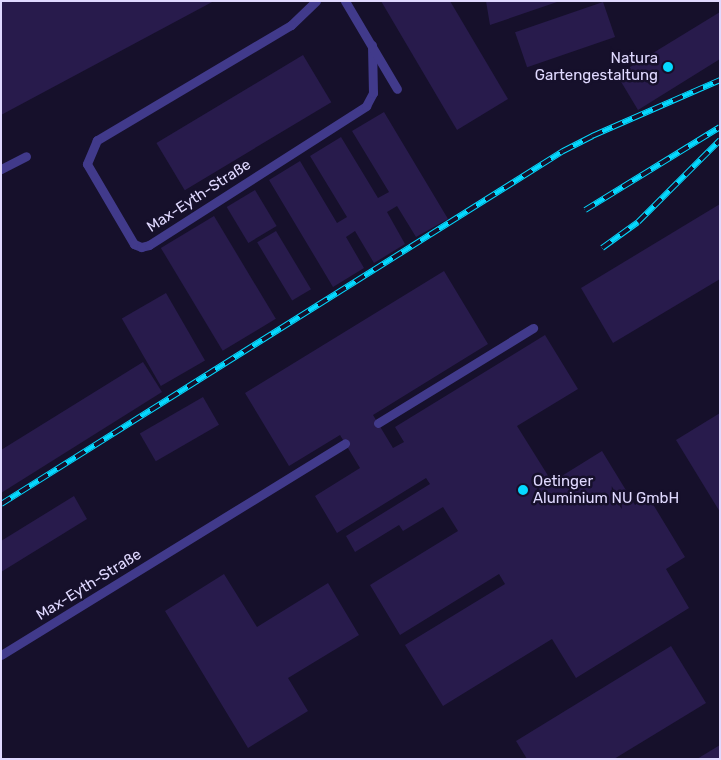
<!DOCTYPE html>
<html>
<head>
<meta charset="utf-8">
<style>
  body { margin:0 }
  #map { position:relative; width:721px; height:760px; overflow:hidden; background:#16102b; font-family:Rubik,sans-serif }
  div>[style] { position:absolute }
  .building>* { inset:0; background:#281b4c; transform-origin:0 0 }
  .lane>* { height:9px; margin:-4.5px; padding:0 4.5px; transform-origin:4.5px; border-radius:4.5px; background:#413a8b }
  .rail>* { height:5.5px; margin-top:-2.75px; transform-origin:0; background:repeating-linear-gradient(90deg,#16102b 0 11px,#05d9ff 0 22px); box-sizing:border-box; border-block:1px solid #05d9ff }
  .dots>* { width:14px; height:14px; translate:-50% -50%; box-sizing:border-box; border:2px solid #16102b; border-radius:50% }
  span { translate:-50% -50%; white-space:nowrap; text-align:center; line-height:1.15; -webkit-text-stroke:5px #16102b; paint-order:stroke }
  .poi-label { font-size:15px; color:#e0d9ff }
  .right { translate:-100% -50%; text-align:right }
  .left { translate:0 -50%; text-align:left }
  .street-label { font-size:15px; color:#e0d9ff }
  .frame { position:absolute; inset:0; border:2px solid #e0d9ff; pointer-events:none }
</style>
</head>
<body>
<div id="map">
  <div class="building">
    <div style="clip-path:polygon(1px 1px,214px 1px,1px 115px)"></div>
    <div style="clip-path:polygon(381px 1px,450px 1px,508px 99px,457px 130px)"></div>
    <div style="clip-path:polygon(486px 1px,557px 1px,557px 2px,490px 25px)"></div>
    <div style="left:603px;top:2px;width:37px;height:93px;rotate:71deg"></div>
    <div style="clip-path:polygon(720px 12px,720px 59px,638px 110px,617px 75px)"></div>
    <div style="left:303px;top:55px;width:55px;height:171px;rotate:59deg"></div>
    <div style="clip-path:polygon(384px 112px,448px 219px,416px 237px,397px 206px,387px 212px,405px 244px,374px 263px,355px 231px,346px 237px,364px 268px,333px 287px,269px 180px,300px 161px,337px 223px,347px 217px,310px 156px,341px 137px,378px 198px,389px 192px,352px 131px)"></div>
    <div style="left:255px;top:190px;width:42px;height:33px;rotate:59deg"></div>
    <div style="clip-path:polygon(720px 204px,720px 279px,613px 343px,581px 288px)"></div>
    <div style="left:214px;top:216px;width:120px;height:62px;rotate:59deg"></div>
    <div style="left:276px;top:231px;width:68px;height:22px;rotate:59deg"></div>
    <div style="clip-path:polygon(444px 271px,488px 344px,373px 415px,393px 448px,404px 442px,395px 427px,545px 335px,578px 389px,517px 426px,552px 482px,602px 451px,635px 505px,648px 496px,685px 557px,666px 569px,689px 608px,576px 678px,552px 639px,443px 706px,405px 645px,505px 584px,499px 574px,400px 635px,370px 585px,458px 531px,443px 507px,403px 531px,399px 525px,355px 552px,346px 536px,430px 484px,426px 478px,337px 533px,315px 496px,360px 468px,340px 435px,289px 466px,245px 393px)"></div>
    <div style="left:166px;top:293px;width:78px;height:51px;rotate:60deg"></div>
    <div style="clip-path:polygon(143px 362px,162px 392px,1px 493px,1px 450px)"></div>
    <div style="left:203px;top:397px;width:32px;height:73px;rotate:60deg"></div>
    <div style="clip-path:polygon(720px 413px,720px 512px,676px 440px)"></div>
    <div style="clip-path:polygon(74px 496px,87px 519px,1px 572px,1px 541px)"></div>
    <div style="clip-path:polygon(224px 574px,257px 627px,328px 583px,359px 635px,288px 678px,308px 711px,248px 748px,165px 611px)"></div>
    <div style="clip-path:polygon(671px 646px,706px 703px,614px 759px,527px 759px,516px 741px)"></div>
    <div style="clip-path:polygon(720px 745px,720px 759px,697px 759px)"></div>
  </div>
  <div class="lane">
    <div style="left:316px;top:1px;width:35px;rotate:136deg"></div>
    <div style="left:291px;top:25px;width:226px;rotate:149.3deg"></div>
    <div style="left:97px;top:140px;width:26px;rotate:113deg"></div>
    <div style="left:87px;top:164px;width:93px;rotate:59.6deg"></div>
    <div style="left:134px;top:244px;width:8px;rotate:23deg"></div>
    <div style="left:141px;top:247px;width:8px;rotate:-14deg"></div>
    <div style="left:149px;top:245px;width:258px;rotate:-32.6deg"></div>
    <div style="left:366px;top:106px;width:15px;rotate:-62deg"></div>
    <div style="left:373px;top:93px;width:48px;rotate:-91.2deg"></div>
    <div style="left:345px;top:1px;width:102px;rotate:59.4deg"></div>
    <div style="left:1px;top:169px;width:28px;rotate:-27deg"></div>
    <div style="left:378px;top:423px;width:182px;rotate:-31.5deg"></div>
    <div style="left:1px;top:655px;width:404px;rotate:-31.6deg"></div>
  </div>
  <div class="rail">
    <div style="left:585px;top:210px;width:158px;rotate:-31.6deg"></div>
    <div style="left:602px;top:248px;width:44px;rotate:-35.8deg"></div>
    <div style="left:638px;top:222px;width:116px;rotate:-45deg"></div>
    <div style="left:1px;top:504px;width:664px;rotate:-32.13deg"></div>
    <div style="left:563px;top:151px;width:33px;rotate:-27deg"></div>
    <div style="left:592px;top:136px;width:140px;rotate:-23.6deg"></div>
  </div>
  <div class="dots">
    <div style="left:668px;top:67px;background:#05d9ff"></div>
    <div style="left:523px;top:490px;background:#05d9ff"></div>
  </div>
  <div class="poi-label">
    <span class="right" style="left:658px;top:67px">Natura<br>Gartengestaltung</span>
    <span class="left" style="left:533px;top:490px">Oetinger<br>Aluminium NU GmbH</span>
  </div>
  <div class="street-label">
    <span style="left:199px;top:196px;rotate:-33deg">Max-Eyth-Straße</span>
    <span style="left:89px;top:585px;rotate:-32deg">Max-Eyth-Straße</span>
  </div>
  <div class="frame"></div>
</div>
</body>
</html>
